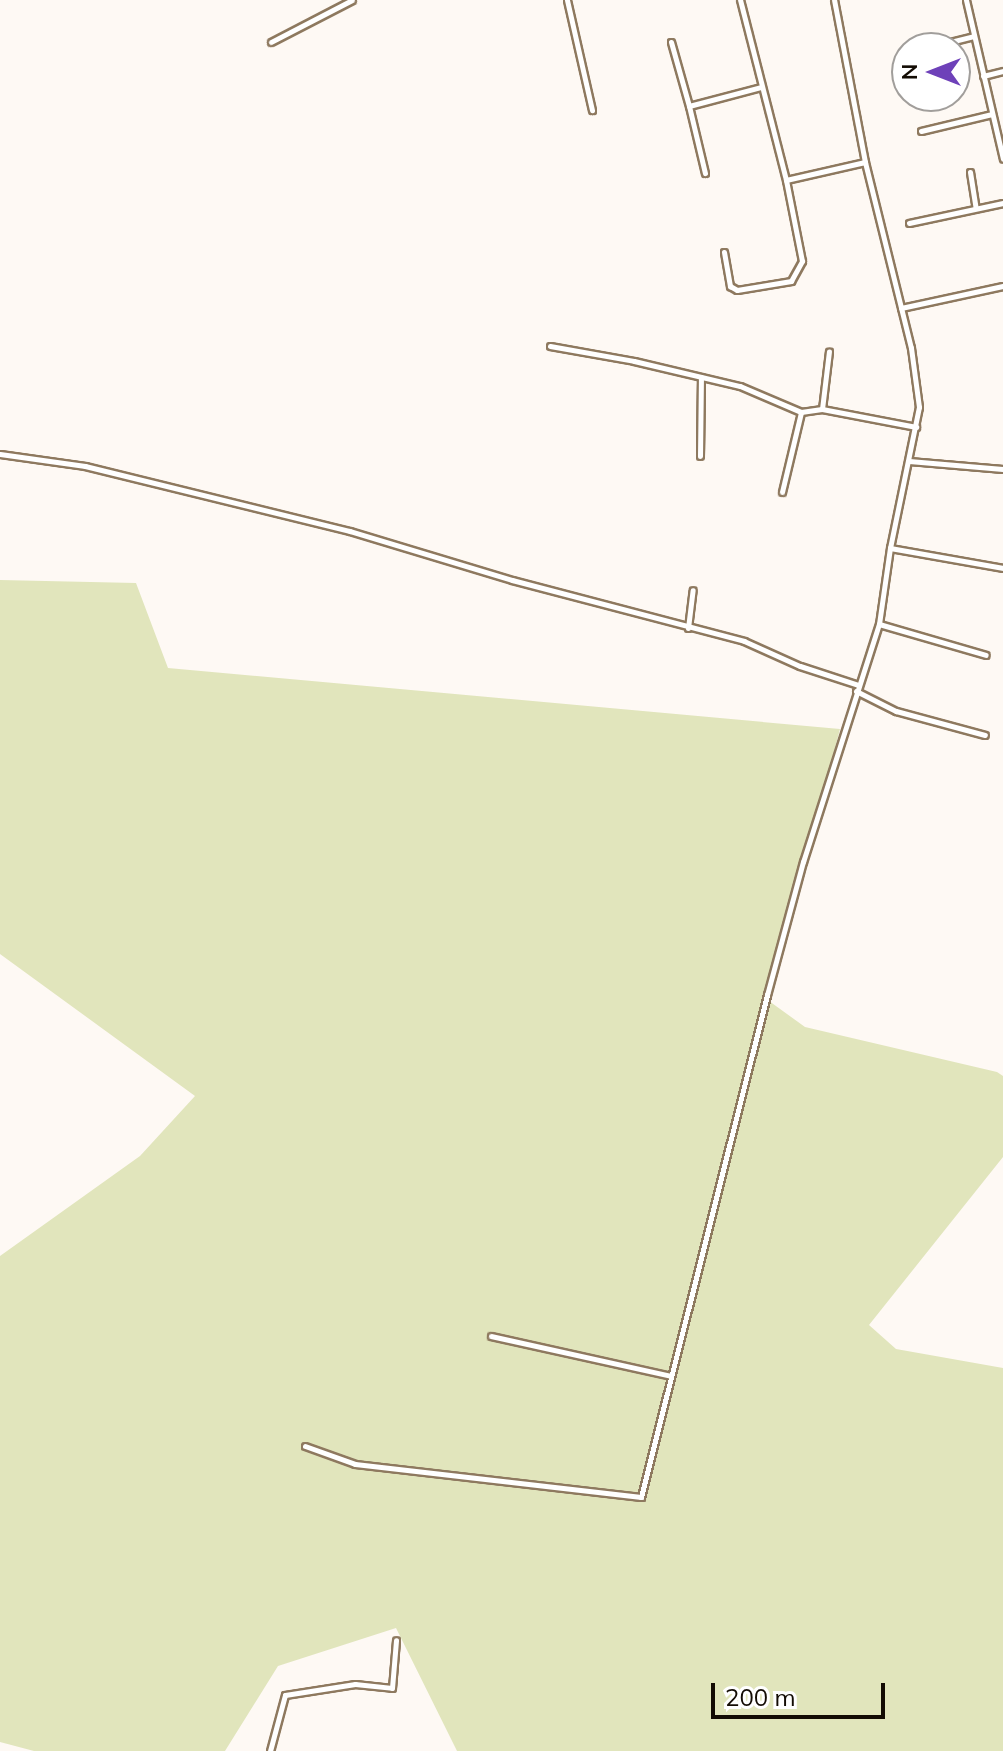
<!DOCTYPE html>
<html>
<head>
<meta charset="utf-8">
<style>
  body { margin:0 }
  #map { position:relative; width:1003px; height:1751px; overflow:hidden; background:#fef9f4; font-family:Mulish,sans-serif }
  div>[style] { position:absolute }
  .green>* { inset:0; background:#e1e5bc }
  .roads { filter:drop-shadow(2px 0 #8e795f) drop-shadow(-2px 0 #8e795f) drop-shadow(0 2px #8e795f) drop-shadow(0 -2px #8e795f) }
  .street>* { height:5px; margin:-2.5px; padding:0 2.5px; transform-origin:2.5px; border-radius:2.5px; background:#fff }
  span { translate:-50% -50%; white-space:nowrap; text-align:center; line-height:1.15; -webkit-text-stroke:8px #fff; paint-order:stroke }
  .north { position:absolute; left:891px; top:32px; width:80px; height:80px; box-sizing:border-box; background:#fff; border:2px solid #a19e9b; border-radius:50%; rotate:270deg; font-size:22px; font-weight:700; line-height:32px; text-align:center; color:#130c04 }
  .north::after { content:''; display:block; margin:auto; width:28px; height:36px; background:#6e41b9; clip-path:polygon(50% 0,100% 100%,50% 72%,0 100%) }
  .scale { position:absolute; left:711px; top:1683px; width:174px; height:36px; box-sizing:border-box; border:4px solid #130c04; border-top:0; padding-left:10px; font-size:24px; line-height:28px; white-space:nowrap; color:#130c04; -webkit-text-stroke:6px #fff; paint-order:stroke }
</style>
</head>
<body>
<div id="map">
  <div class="green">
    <div style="clip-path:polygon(0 580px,136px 583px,168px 668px,840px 729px,769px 1001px,805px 1027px,997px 1072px,1003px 1076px,1003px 1157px,869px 1325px,896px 1349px,1003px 1368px,1003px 1751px,457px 1751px,396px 1628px,278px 1666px,225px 1751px,34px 1751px,0 1742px,0 1256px,140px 1156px,195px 1096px,0 954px)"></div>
  </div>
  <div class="roads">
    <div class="street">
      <div style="left:567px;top:0;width:113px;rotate:77.2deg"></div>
      <div style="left:966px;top:0;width:163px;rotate:76.9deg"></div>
      <div style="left:271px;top:42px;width:91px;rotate:-27.4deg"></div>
      <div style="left:671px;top:42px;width:66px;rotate:74.3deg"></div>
      <div style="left:689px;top:106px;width:74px;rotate:-14.8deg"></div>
      <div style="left:926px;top:48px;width:49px;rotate:-14deg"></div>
      <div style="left:905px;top:53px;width:2px"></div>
      <div style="left:983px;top:76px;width:21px;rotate:-14deg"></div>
      <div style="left:689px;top:106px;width:69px;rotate:76.6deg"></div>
      <div style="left:921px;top:131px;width:73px;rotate:-13.5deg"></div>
      <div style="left:970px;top:172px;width:36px;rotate:81deg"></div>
      <div style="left:786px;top:180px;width:81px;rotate:-12.8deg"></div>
      <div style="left:909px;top:223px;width:96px;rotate:-12deg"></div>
      <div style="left:724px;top:252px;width:35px;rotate:80deg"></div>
      <div style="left:730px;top:286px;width:8px;rotate:30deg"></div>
      <div style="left:737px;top:290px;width:55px;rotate:-9.5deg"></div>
      <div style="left:791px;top:281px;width:23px;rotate:-61deg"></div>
      <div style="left:802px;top:261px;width:83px;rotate:-101.2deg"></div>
      <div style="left:786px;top:180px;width:186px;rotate:-104.3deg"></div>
      <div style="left:901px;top:308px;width:104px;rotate:-12.2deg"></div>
      <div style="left:550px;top:346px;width:85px;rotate:10.1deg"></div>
      <div style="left:634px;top:361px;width:109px;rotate:13.3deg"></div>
      <div style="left:740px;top:386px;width:66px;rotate:23.1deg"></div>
      <div style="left:801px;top:412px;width:21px;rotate:-8deg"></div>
      <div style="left:822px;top:409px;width:96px;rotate:10.8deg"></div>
      <div style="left:822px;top:409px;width:58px;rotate:-83.1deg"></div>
      <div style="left:0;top:454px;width:86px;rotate:8deg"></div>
      <div style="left:85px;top:466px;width:273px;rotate:13.8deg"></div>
      <div style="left:350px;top:531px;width:169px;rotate:16.8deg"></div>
      <div style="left:512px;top:580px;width:240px;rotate:14.7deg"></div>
      <div style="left:744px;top:641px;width:61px;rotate:24.1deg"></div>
      <div style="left:800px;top:666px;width:61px;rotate:18.1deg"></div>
      <div style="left:700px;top:456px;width:79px;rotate:-89.3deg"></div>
      <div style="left:909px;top:461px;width:94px;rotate:4.9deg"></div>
      <div style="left:782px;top:492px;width:82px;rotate:-76.6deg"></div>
      <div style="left:890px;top:548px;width:115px;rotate:10deg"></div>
      <div style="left:879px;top:624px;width:111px;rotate:16.2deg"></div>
      <div style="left:688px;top:628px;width:38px;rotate:-83deg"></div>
      <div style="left:856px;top:691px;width:45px;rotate:26.6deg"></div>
      <div style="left:896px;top:711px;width:92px;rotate:15.1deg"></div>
      <div style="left:491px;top:1336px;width:184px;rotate:12.5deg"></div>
      <div style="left:305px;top:1446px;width:53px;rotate:19.8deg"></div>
      <div style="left:355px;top:1464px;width:288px;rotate:6.6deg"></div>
      <div style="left:641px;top:1497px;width:518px;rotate:-75.91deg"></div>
      <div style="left:767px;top:995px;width:138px;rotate:-74.9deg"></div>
      <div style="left:803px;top:862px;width:250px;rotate:-72.3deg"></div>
      <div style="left:879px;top:624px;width:77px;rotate:-81.8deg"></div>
      <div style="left:890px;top:548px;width:144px;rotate:-78.4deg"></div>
      <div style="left:919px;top:407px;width:60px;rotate:-97.7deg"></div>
      <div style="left:911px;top:348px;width:192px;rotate:-103.9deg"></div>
      <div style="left:865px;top:162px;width:165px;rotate:-100.8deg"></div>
      <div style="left:270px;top:1751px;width:58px;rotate:-75deg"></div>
      <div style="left:285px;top:1695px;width:71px;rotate:-8.9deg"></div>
      <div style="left:355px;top:1684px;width:37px;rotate:6deg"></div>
      <div style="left:392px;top:1688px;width:48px;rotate:-85.2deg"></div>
    </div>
  </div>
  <div class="north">N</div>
  <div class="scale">200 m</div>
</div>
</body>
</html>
